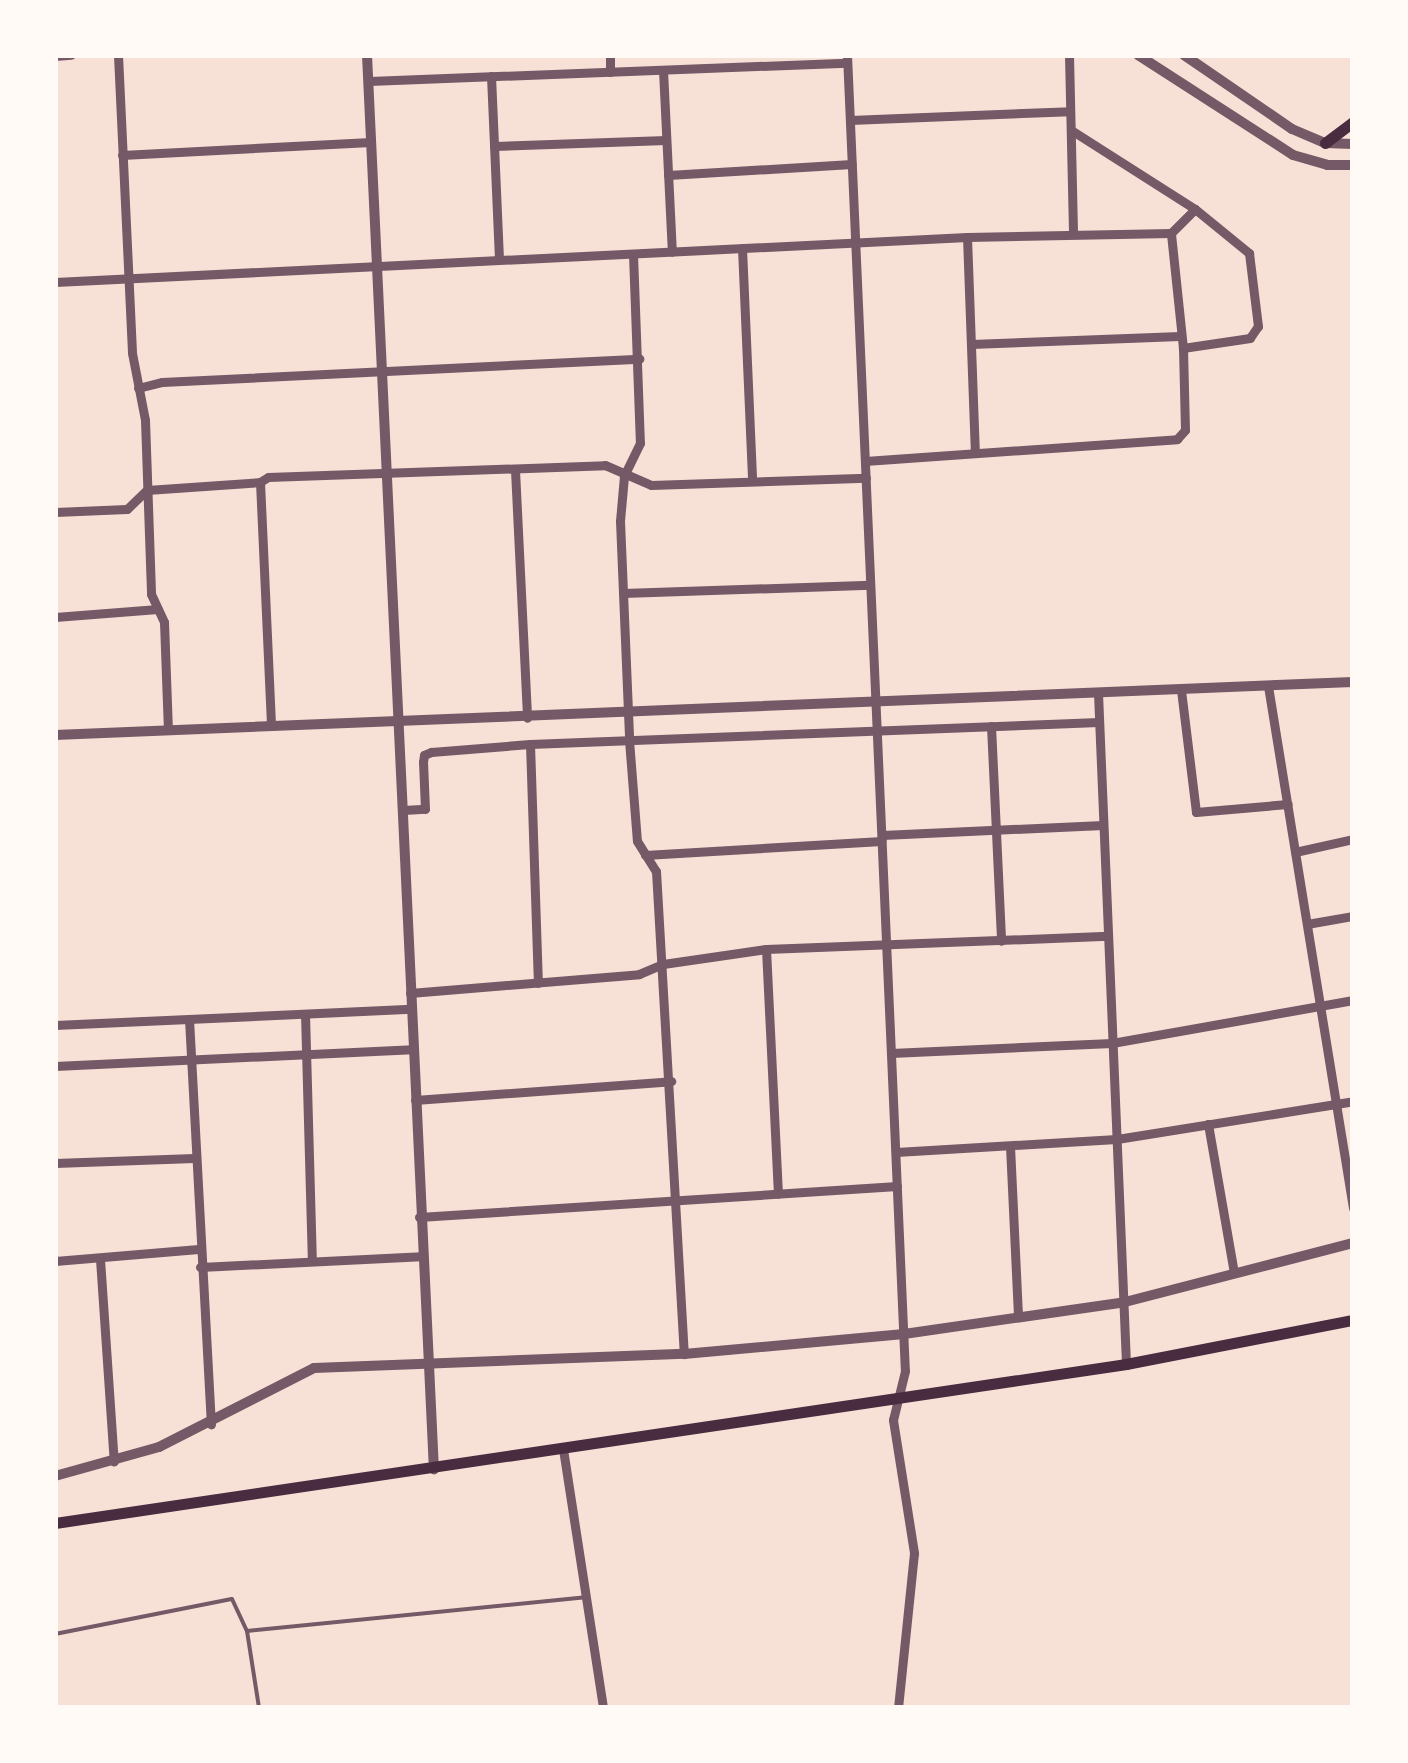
<!DOCTYPE html>
<html>
<head>
<meta charset="utf-8">
<style>
  body { margin:0 }
  #map { position:relative; width:1408px; height:1763px; overflow:hidden; background:#f7e1d7; font-family:Lora,serif }
  div>[style] { position:absolute }
  .service>* { height:4px; margin:-2px; padding:0 2px; transform-origin:2px; border-radius:2px; background:#755966 }
  .minor>* { height:9px; margin:-4.5px; padding:0 4.5px; transform-origin:4.5px; border-radius:4.5px; background:#755966 }
  .tertiary>* { height:10px; margin:-5px; padding:0 5px; transform-origin:5px; border-radius:5px; background:#755966 }
  .secondary>* { height:11px; margin:-5.5px; padding:0 5.5px; transform-origin:5.5px; border-radius:5.5px; background:#4a2c40 }
  span { translate:-50% -50%; white-space:nowrap; text-align:center; line-height:1.15; -webkit-text-stroke:8px #fffaf5; paint-order:stroke }
  .frame { position:absolute; inset:0; border:58px solid #fffaf5; pointer-events:none }
</style>
</head>
<body>
<div id="map">
  <div class="service">
    <div style="left:247px;top:1631px;width:78px;rotate:81.1deg"></div>
    <div style="left:55px;top:1634px;width:180px;rotate:-11.2deg"></div>
    <div style="left:232px;top:1599px;width:35px;rotate:65deg"></div>
    <div style="left:247px;top:1631px;width:340px;rotate:-5.7deg"></div>
  </div>
  <div class="minor">
    <div style="left:118px;top:55px;width:298px;rotate:87.3deg"></div>
    <div style="left:132px;top:353px;width:68px;rotate:79deg"></div>
    <div style="left:145px;top:420px;width:174px;rotate:88deg"></div>
    <div style="left:151px;top:594px;width:31px;rotate:65deg"></div>
    <div style="left:164px;top:622px;width:108px;rotate:87.9deg"></div>
    <div style="left:610px;top:55px;width:17px;rotate:90deg"></div>
    <div style="left:847px;top:55px;width:1317px;rotate:87.48deg"></div>
    <div style="left:905px;top:1371px;width:50px;rotate:103.8deg"></div>
    <div style="left:893px;top:1420px;width:135px;rotate:81deg"></div>
    <div style="left:914px;top:1553px;width:156px;rotate:95.9deg"></div>
    <div style="left:1069px;top:55px;width:178px;rotate:88.7deg"></div>
    <div style="left:55px;top:56px;width:16px;rotate:-4deg"></div>
    <div style="left:663px;top:70px;width:182px;rotate:87.2deg"></div>
    <div style="left:491px;top:76px;width:184px;rotate:87.5deg"></div>
    <div style="left:369px;top:81px;width:478px;rotate:-2.2deg"></div>
    <div style="left:850px;top:120px;width:220px;rotate:-2.3deg"></div>
    <div style="left:1071px;top:130px;width:147px;rotate:32.5deg"></div>
    <div style="left:1195px;top:209px;width:70px;rotate:39.2deg"></div>
    <div style="left:1249px;top:253px;width:74px;rotate:83deg"></div>
    <div style="left:1258px;top:326px;width:14px;rotate:124deg"></div>
    <div style="left:1250px;top:338px;width:68px;rotate:171.5deg"></div>
    <div style="left:494px;top:146px;width:172px;rotate:-2deg"></div>
    <div style="left:122px;top:155px;width:249px;rotate:-3deg"></div>
    <div style="left:668px;top:175px;width:184px;rotate:-3.4deg"></div>
    <div style="left:1171px;top:233px;width:34px;rotate:-45deg"></div>
    <div style="left:967px;top:237px;width:214px;rotate:87.9deg"></div>
    <div style="left:742px;top:248px;width:233px;rotate:87.5deg"></div>
    <div style="left:633px;top:254px;width:189px;rotate:87.9deg"></div>
    <div style="left:640px;top:443px;width:37px;rotate:116deg"></div>
    <div style="left:624px;top:476px;width:45px;rotate:95.1deg"></div>
    <div style="left:620px;top:521px;width:219px;rotate:87.6deg"></div>
    <div style="left:629px;top:740px;width:101px;rotate:85.5deg"></div>
    <div style="left:637px;top:841px;width:36px;rotate:58deg"></div>
    <div style="left:656px;top:871px;width:484px;rotate:86.7deg"></div>
    <div style="left:55px;top:282px;width:913px;rotate:-2.82deg"></div>
    <div style="left:967px;top:237px;width:204px;rotate:-1.1deg"></div>
    <div style="left:971px;top:344px;width:209px;rotate:-2.2deg"></div>
    <div style="left:138px;top:388px;width:25px;rotate:-14deg"></div>
    <div style="left:162px;top:382px;width:478px;rotate:-2.8deg"></div>
    <div style="left:865px;top:461px;width:313px;rotate:-4deg"></div>
    <div style="left:1177px;top:439px;width:12px;rotate:-48deg"></div>
    <div style="left:1185px;top:430px;width:82px;rotate:-91.4deg"></div>
    <div style="left:1183px;top:348px;width:116px;rotate:-96deg"></div>
    <div style="left:515px;top:470px;width:248px;rotate:87.2deg"></div>
    <div style="left:260px;top:482px;width:243px;rotate:87.4deg"></div>
    <div style="left:55px;top:512px;width:72px;rotate:-2.4deg"></div>
    <div style="left:127px;top:509px;width:28px;rotate:-44deg"></div>
    <div style="left:147px;top:490px;width:113px;rotate:-4deg"></div>
    <div style="left:260px;top:482px;width:9px;rotate:-32deg"></div>
    <div style="left:268px;top:477px;width:337px;rotate:-2deg"></div>
    <div style="left:605px;top:465px;width:50px;rotate:23.5deg"></div>
    <div style="left:651px;top:485px;width:215px;rotate:-1.9deg"></div>
    <div style="left:623px;top:593px;width:247px;rotate:-1.9deg"></div>
    <div style="left:55px;top:617px;width:103px;rotate:-4.4deg"></div>
    <div style="left:1268px;top:686px;width:529px;rotate:80.75deg"></div>
    <div style="left:1181px;top:690px;width:123px;rotate:83deg"></div>
    <div style="left:1196px;top:812px;width:92px;rotate:-5deg"></div>
    <div style="left:1098px;top:693px;width:672px;rotate:87.61deg"></div>
    <div style="left:991px;top:726px;width:215px;rotate:87.3deg"></div>
    <div style="left:530px;top:744px;width:239px;rotate:88.1deg"></div>
    <div style="left:403px;top:810px;width:22px;rotate:-3deg"></div>
    <div style="left:425px;top:809px;width:47px;rotate:-92.4deg"></div>
    <div style="left:423px;top:762px;width:7px;rotate:-82deg"></div>
    <div style="left:424px;top:755px;width:8px;rotate:-23deg"></div>
    <div style="left:431px;top:752px;width:99px;rotate:-4.6deg"></div>
    <div style="left:530px;top:744px;width:569px;rotate:-2.21deg"></div>
    <div style="left:882px;top:835px;width:221px;rotate:-2.6deg"></div>
    <div style="left:1295px;top:852px;width:59px;rotate:-12.6deg"></div>
    <div style="left:645px;top:855px;width:237px;rotate:-3.4deg"></div>
    <div style="left:1307px;top:924px;width:47px;rotate:-9.9deg"></div>
    <div style="left:766px;top:949px;width:245px;rotate:87.2deg"></div>
    <div style="left:410px;top:993px;width:230px;rotate:-4.7deg"></div>
    <div style="left:639px;top:974px;width:26px;rotate:-23deg"></div>
    <div style="left:663px;top:964px;width:104px;rotate:-8.3deg"></div>
    <div style="left:766px;top:949px;width:342px;rotate:-2.2deg"></div>
    <div style="left:305px;top:1014px;width:246px;rotate:88.4deg"></div>
    <div style="left:189px;top:1019px;width:406px;rotate:86.9deg"></div>
    <div style="left:55px;top:1025px;width:356px;rotate:-2.6deg"></div>
    <div style="left:891px;top:1053px;width:221px;rotate:-2.6deg"></div>
    <div style="left:1112px;top:1043px;width:245px;rotate:-10.1deg"></div>
    <div style="left:55px;top:1066px;width:357px;rotate:-2.7deg"></div>
    <div style="left:415px;top:1100px;width:257px;rotate:-4.2deg"></div>
    <div style="left:1208px;top:1124px;width:151px;rotate:80.1deg"></div>
    <div style="left:1010px;top:1146px;width:171px;rotate:87.3deg"></div>
    <div style="left:896px;top:1152px;width:221px;rotate:-3.4deg"></div>
    <div style="left:1117px;top:1139px;width:239px;rotate:-9.1deg"></div>
    <div style="left:55px;top:1163px;width:139px;rotate:-2.1deg"></div>
    <div style="left:419px;top:1217px;width:479px;rotate:-3.7deg"></div>
    <div style="left:100px;top:1259px;width:203px;rotate:86.1deg"></div>
    <div style="left:55px;top:1261px;width:144px;rotate:-4.8deg"></div>
    <div style="left:200px;top:1267px;width:221px;rotate:-2.8deg"></div>
    <div style="left:563px;top:1449px;width:262px;rotate:81.2deg"></div>
  </div>
  <div class="tertiary">
    <div style="left:367px;top:55px;width:1416px;rotate:87.29deg"></div>
    <div style="left:1138px;top:55px;width:184px;rotate:32.8deg"></div>
    <div style="left:1293px;top:155px;width:35px;rotate:16deg"></div>
    <div style="left:1327px;top:165px;width:26px"></div>
    <div style="left:1184px;top:55px;width:131px;rotate:34.4deg"></div>
    <div style="left:1292px;top:129px;width:36px;rotate:23deg"></div>
    <div style="left:1325px;top:143px;width:28px;rotate:2deg"></div>
    <div style="left:55px;top:735px;width:1299px;rotate:-2.34deg"></div>
    <div style="left:55px;top:1476px;width:108px;rotate:-15.6deg"></div>
    <div style="left:159px;top:1447px;width:174px;rotate:-27deg"></div>
    <div style="left:314px;top:1368px;width:370px;rotate:-2.2deg"></div>
    <div style="left:684px;top:1354px;width:221px;rotate:-5.2deg"></div>
    <div style="left:904px;top:1334px;width:223px;rotate:-8.2deg"></div>
    <div style="left:1125px;top:1302px;width:236px;rotate:-14.5deg"></div>
  </div>
  <div class="secondary">
    <div style="left:1325px;top:143px;width:35px;rotate:-37deg"></div>
    <div style="left:55px;top:1523px;width:1083px;rotate:-8.44deg"></div>
    <div style="left:1126px;top:1364px;width:231px;rotate:-11deg"></div>
  </div>
  <div class="frame"></div>
</div>
</body>
</html>
